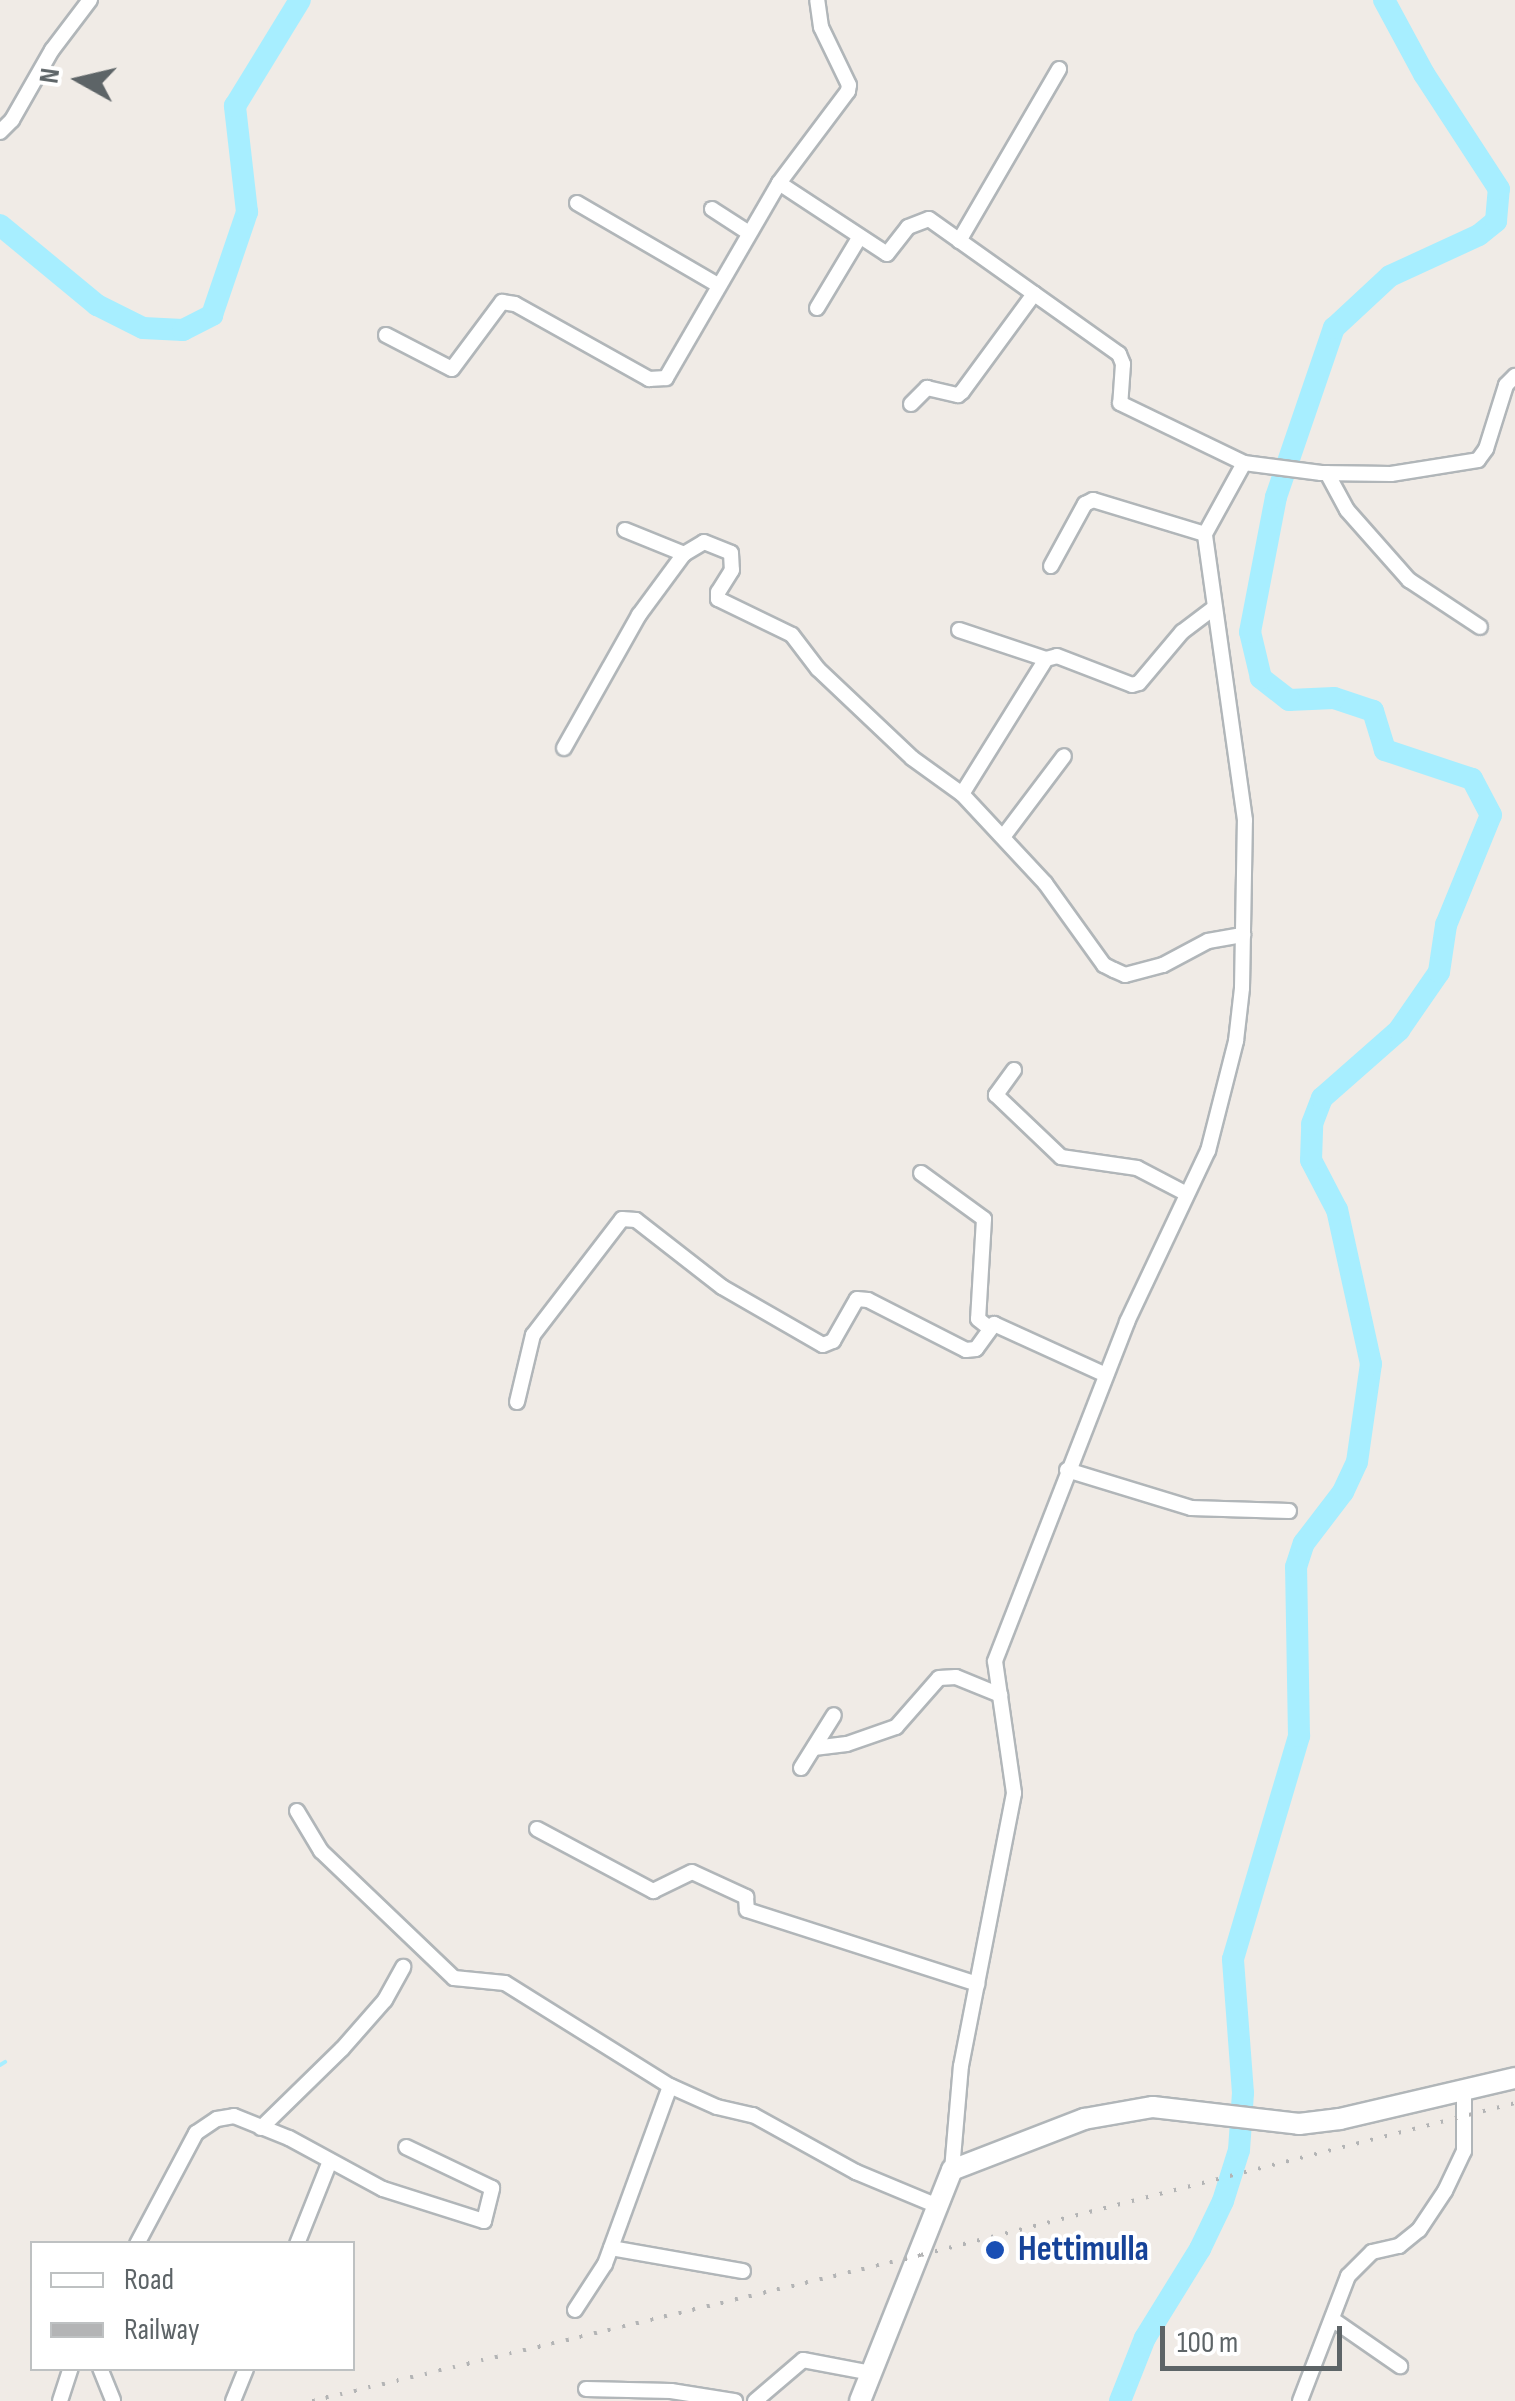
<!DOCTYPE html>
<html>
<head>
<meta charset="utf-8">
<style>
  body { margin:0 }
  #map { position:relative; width:1515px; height:2401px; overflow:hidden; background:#f0ebe6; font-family:"Sofia Sans Condensed",sans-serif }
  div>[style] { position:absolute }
  .stream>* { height:4px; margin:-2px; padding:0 2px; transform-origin:2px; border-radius:2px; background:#a7eeff }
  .river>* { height:22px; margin:-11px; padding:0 11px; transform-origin:11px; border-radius:11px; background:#a7eeff }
  .roads { filter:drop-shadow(2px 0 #b1b6b9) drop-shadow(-2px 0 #b1b6b9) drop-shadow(0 2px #b1b6b9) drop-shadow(0 -2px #b1b6b9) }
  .street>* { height:14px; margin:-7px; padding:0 7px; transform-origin:7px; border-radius:7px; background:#fff }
  .secondary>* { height:20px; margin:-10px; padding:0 10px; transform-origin:10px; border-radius:10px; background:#fff }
  .rail>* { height:4px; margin-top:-2px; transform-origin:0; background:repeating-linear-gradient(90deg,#b3b4b5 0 2.5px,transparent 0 14.5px) }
  .dots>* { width:28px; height:28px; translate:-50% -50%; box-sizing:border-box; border:5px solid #fff; border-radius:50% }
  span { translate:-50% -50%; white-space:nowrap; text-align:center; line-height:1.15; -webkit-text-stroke:8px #fff; paint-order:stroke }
  .transit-label { font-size:35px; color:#164399; font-weight:700 }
  .left { translate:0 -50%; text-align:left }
  .legend { position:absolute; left:30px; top:2241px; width:325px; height:130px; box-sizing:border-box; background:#fff; border:2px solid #bec1c2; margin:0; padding:12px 18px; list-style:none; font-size:30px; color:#5d6467 }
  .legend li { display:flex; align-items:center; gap:20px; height:50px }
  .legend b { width:50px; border:2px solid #bec1c2 }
  .north { position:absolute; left:30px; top:30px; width:100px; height:100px; -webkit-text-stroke:8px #fff; paint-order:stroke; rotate:278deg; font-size:28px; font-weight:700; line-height:40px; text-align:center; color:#5d6467 }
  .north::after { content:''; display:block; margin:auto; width:35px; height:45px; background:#5d6467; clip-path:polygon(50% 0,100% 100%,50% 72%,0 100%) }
  .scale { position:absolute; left:1160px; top:2326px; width:182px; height:45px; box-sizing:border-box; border:5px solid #5d6467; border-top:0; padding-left:12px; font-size:30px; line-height:35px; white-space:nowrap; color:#5d6467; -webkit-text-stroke:8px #fff; paint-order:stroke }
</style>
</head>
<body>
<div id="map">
  <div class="stream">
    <div style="left:0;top:2065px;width:6px;rotate:-31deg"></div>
  </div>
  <div class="river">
    <div style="left:0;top:225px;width:126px;rotate:39.5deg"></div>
    <div style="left:97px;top:305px;width:51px;rotate:26.6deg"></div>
    <div style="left:143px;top:328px;width:40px;rotate:2.9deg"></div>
    <div style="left:183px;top:330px;width:33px;rotate:-27deg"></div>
    <div style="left:212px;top:315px;width:109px;rotate:-71.2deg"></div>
    <div style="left:247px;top:212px;width:107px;rotate:-96.5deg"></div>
    <div style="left:235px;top:106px;width:124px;rotate:-58.5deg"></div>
    <div style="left:1120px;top:2401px;width:68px;rotate:-68.4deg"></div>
    <div style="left:1145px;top:2338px;width:105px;rotate:-58.3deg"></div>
    <div style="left:1200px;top:2249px;width:53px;rotate:-64.4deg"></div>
    <div style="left:1223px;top:2201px;width:53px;rotate:-72.6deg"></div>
    <div style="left:1239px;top:2150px;width:57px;rotate:-86deg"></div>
    <div style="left:1243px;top:2093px;width:134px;rotate:-94.3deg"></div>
    <div style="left:1233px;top:1959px;width:233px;rotate:-73.5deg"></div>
    <div style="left:1299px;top:1736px;width:169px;rotate:-91deg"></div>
    <div style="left:1296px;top:1567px;width:25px;rotate:-72deg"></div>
    <div style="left:1304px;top:1543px;width:64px;rotate:-52.6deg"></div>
    <div style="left:1343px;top:1492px;width:33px;rotate:-65deg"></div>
    <div style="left:1357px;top:1462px;width:99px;rotate:-81.9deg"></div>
    <div style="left:1371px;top:1364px;width:158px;rotate:-102.4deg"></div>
    <div style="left:1337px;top:1210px;width:56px;rotate:-117.5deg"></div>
    <div style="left:1311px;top:1160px;width:36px;rotate:-88deg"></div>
    <div style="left:1312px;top:1124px;width:28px;rotate:-69deg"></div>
    <div style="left:1322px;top:1098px;width:103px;rotate:-41.4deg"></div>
    <div style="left:1399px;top:1030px;width:70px;rotate:-55.4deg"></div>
    <div style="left:1439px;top:972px;width:48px;rotate:-81.5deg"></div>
    <div style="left:1446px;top:925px;width:119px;rotate:-67.8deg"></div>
    <div style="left:1491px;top:815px;width:41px;rotate:-117.8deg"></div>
    <div style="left:1472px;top:779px;width:92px;rotate:-161.6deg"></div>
    <div style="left:1385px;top:750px;width:41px;rotate:-107.1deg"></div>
    <div style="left:1373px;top:711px;width:41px;rotate:-161.6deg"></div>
    <div style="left:1334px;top:698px;width:45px;rotate:177.5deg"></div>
    <div style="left:1289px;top:700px;width:36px;rotate:-142deg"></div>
    <div style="left:1261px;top:678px;width:47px;rotate:-103.4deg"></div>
    <div style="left:1250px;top:632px;width:137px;rotate:-79.1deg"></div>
    <div style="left:1276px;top:497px;width:179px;rotate:-71.1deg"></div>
    <div style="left:1334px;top:328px;width:76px;rotate:-42.9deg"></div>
    <div style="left:1390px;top:276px;width:98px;rotate:-24.7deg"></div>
    <div style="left:1479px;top:235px;width:22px;rotate:-39deg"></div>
    <div style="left:1496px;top:221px;width:32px;rotate:-85deg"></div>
    <div style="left:1499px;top:189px;width:137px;rotate:-123.1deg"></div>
    <div style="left:1424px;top:74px;width:84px;rotate:-118.4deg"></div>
  </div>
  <div class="roads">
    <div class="street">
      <div style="left:0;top:132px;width:17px;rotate:-45deg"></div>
      <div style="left:12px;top:120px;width:81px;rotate:-60.3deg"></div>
      <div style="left:52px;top:50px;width:63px;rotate:-52.8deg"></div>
      <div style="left:779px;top:183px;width:129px;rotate:33.3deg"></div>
      <div style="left:887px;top:254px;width:34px;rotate:-52deg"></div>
      <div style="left:908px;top:227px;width:22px;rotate:-21deg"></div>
      <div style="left:929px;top:219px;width:233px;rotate:35.4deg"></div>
      <div style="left:1119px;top:354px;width:11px;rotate:68deg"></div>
      <div style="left:1123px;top:364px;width:39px;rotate:94deg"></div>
      <div style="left:1120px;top:403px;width:138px;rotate:25.8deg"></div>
      <div style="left:577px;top:203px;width:163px;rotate:30.2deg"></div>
      <div style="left:712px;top:209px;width:44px;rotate:33deg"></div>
      <div style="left:959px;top:241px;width:199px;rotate:-59.8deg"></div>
      <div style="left:817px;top:308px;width:82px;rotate:-59deg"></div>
      <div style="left:386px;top:335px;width:74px;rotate:27.3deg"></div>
      <div style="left:452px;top:369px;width:84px;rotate:-53.3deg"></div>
      <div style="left:502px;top:302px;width:13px;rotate:9deg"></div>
      <div style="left:515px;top:304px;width:154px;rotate:29.2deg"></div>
      <div style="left:649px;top:379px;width:17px;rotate:-3deg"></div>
      <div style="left:666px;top:378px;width:225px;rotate:-59.9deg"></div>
      <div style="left:779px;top:183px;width:115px;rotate:-53.1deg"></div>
      <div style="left:848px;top:91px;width:6px;rotate:-81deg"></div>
      <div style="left:849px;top:85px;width:64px;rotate:-115.8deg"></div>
      <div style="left:821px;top:27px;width:27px;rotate:-98deg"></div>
      <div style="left:911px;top:404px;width:23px;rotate:-45deg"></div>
      <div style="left:927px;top:388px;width:32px;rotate:13deg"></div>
      <div style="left:958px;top:395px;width:5px;rotate:-37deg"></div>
      <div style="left:962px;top:392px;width:122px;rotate:-53.7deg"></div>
      <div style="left:1327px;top:473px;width:42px;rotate:61.6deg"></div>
      <div style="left:1347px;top:510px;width:94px;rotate:48.5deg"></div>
      <div style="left:1409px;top:580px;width:85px;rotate:33.5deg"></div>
      <div style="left:625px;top:530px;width:64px;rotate:22.1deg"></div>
      <div style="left:684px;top:554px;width:23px;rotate:-31deg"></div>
      <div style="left:704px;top:542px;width:29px;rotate:22deg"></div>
      <div style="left:731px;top:553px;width:17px;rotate:87deg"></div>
      <div style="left:732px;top:570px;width:26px;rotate:122deg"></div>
      <div style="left:718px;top:592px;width:7px;rotate:90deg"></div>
      <div style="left:718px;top:599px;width:82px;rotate:25.9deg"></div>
      <div style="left:792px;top:635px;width:43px;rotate:52.6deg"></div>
      <div style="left:818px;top:669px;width:129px;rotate:43.4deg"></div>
      <div style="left:912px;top:758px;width:62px;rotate:35.8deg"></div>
      <div style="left:962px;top:794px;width:159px;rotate:-58.1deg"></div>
      <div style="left:1046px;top:659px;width:11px;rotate:-15deg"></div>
      <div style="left:1057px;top:656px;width:80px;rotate:21.1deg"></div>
      <div style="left:1132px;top:685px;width:7px;rotate:-16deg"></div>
      <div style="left:1139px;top:683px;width:67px;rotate:-49.9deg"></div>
      <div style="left:1182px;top:632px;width:41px;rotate:-37.1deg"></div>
      <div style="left:1051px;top:566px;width:71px;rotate:-61.3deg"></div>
      <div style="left:1085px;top:504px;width:9px;rotate:-27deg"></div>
      <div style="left:1093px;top:500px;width:117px;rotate:16.9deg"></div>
      <div style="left:959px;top:630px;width:92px;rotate:18.4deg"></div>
      <div style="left:564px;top:748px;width:153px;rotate:-60.6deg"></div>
      <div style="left:639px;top:615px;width:76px;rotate:-53.6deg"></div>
      <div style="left:962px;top:794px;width:122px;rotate:47deg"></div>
      <div style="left:1045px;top:883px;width:101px;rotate:54.3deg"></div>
      <div style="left:1104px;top:965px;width:11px;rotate:27deg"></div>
      <div style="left:1114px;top:970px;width:12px;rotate:24deg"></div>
      <div style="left:1125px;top:975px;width:39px;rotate:-15deg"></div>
      <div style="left:1163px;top:965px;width:51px;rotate:-28.1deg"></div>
      <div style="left:1208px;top:941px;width:36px;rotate:-10deg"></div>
      <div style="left:1003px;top:837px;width:101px;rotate:-53deg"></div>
      <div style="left:1014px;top:1070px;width:31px;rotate:126deg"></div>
      <div style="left:996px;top:1095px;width:90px;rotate:43.6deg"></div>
      <div style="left:1061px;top:1157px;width:77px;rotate:8.2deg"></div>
      <div style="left:1137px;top:1168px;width:56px;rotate:27.5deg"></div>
      <div style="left:921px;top:1173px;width:78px;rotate:36.1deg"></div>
      <div style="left:984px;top:1219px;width:100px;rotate:93.4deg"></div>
      <div style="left:978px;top:1319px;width:13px;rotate:39deg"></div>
      <div style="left:517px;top:1402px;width:69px;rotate:-76.6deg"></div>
      <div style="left:533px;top:1335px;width:146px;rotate:-52.5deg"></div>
      <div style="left:622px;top:1219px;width:14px;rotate:4deg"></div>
      <div style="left:636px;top:1220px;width:109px;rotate:37.9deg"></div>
      <div style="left:722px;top:1287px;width:116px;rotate:29.9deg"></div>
      <div style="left:823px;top:1345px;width:11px;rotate:-22deg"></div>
      <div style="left:833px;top:1341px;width:48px;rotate:-60.3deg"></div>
      <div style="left:857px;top:1299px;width:11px;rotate:5deg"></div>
      <div style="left:868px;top:1300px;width:110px;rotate:27deg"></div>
      <div style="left:966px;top:1350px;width:10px;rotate:-6deg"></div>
      <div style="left:976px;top:1349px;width:31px;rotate:-54deg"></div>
      <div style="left:994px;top:1324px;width:123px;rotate:24.5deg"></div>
      <div style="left:1067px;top:1470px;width:130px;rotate:17deg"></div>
      <div style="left:1191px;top:1508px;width:98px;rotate:1.8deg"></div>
      <div style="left:814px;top:1748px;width:33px;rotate:-7deg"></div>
      <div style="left:847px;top:1744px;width:52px;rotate:-19.1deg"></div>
      <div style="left:896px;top:1727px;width:65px;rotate:-48.7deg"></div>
      <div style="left:939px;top:1678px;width:17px;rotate:-3deg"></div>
      <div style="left:956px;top:1677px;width:48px;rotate:22.2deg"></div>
      <div style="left:801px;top:1768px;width:62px;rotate:-58.1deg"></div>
      <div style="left:297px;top:1811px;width:47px;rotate:59deg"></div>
      <div style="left:321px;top:1851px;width:184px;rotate:43.7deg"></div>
      <div style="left:454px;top:1978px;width:51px;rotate:5.6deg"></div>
      <div style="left:505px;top:1983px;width:195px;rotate:32deg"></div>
      <div style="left:670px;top:2086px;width:51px;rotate:24.1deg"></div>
      <div style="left:717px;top:2107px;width:37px;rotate:13deg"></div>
      <div style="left:753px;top:2115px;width:118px;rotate:29deg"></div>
      <div style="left:856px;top:2172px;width:91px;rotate:22.6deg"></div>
      <div style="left:537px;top:1829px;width:132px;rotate:28.1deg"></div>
      <div style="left:653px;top:1891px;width:43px;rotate:-26deg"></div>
      <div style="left:692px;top:1872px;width:60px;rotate:24.8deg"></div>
      <div style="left:746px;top:1897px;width:13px;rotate:86deg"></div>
      <div style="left:747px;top:1910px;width:242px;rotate:17.8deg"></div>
      <div style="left:261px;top:2128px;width:113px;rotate:-44.3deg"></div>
      <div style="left:342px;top:2049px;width:65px;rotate:-48.7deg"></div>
      <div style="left:385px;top:2000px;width:38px;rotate:-61deg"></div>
      <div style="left:952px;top:2170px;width:104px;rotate:-85.1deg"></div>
      <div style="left:961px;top:2066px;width:278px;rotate:-79deg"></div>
      <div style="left:1014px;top:1793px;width:133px;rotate:-98.2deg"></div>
      <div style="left:995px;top:1661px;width:364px;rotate:-68.7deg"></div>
      <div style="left:1127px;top:1322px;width:189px;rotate:-64.7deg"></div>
      <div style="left:1208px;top:1151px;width:114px;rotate:-75.7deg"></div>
      <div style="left:1236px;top:1041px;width:53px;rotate:-83.5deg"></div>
      <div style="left:1242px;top:988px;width:168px;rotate:-89deg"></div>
      <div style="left:1245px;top:820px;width:289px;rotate:-98deg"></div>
      <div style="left:1205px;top:534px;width:81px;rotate:-61.2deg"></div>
      <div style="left:1244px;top:463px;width:78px;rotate:7.4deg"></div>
      <div style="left:1321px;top:473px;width:70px;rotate:0.8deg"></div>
      <div style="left:1391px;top:474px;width:88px;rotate:-9.1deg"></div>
      <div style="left:1478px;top:460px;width:14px;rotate:-54deg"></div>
      <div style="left:1486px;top:449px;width:67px;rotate:-72.6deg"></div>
      <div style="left:1506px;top:385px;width:13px;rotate:-45deg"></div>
      <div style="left:137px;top:2244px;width:126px;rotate:-62deg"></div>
      <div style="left:196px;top:2133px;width:25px;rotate:-34deg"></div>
      <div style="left:217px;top:2119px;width:17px;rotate:-10deg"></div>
      <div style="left:234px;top:2116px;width:59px;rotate:21.8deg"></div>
      <div style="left:289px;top:2138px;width:107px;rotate:28.5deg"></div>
      <div style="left:383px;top:2189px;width:106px;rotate:17.6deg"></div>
      <div style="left:484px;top:2221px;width:34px;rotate:-76deg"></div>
      <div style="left:492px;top:2188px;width:95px;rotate:-154.5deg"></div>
      <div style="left:297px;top:2244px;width:89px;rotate:-68.3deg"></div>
      <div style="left:611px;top:2248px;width:134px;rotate:9.9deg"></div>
      <div style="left:575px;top:2310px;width:55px;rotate:-56.9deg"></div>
      <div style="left:605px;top:2264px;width:189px;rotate:-69.9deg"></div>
      <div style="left:1332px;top:2319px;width:83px;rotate:34.7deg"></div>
      <div style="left:100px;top:2368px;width:35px;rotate:68deg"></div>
      <div style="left:586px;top:2389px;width:85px;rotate:1.3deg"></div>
      <div style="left:671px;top:2391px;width:65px;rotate:8.9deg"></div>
      <div style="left:60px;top:2401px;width:35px;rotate:-72deg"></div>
      <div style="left:233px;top:2401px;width:35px;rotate:-68deg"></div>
      <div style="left:755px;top:2401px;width:63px;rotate:-40.5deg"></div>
      <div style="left:803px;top:2360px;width:69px;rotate:10.8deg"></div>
      <div style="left:1300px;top:2401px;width:134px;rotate:-69deg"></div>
      <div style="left:1348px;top:2276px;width:34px;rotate:-45deg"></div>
      <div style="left:1372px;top:2252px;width:28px;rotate:-13deg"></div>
      <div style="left:1399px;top:2246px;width:26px;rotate:-39deg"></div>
      <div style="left:1419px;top:2230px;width:47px;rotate:-56.3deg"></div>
      <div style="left:1445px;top:2191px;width:44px;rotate:-64.6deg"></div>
      <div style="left:1464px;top:2151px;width:60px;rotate:-90deg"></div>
    </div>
    <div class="secondary">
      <div style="left:860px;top:2401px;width:249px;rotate:-68.3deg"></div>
      <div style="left:952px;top:2170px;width:142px;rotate:-21.1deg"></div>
      <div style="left:1084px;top:2119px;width:70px;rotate:-9.9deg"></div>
      <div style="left:1153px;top:2107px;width:147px;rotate:6.6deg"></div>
      <div style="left:1299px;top:2124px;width:41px;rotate:-7deg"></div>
      <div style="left:1340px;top:2119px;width:180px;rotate:-13.2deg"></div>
    </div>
  </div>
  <div class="rail">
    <div style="left:312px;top:2401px;width:626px;rotate:-13.48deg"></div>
    <div style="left:921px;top:2255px;width:613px;rotate:-14.35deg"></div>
  </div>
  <div class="dots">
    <div style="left:995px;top:2250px;background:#1a4fb4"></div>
  </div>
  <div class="transit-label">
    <span class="left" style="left:1018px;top:2250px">Hettimulla</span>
  </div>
  <ul class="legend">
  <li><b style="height:12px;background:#fff"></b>Road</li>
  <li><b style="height:12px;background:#b3b4b5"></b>Railway</li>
  </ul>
  <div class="north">N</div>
  <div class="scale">100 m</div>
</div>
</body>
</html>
